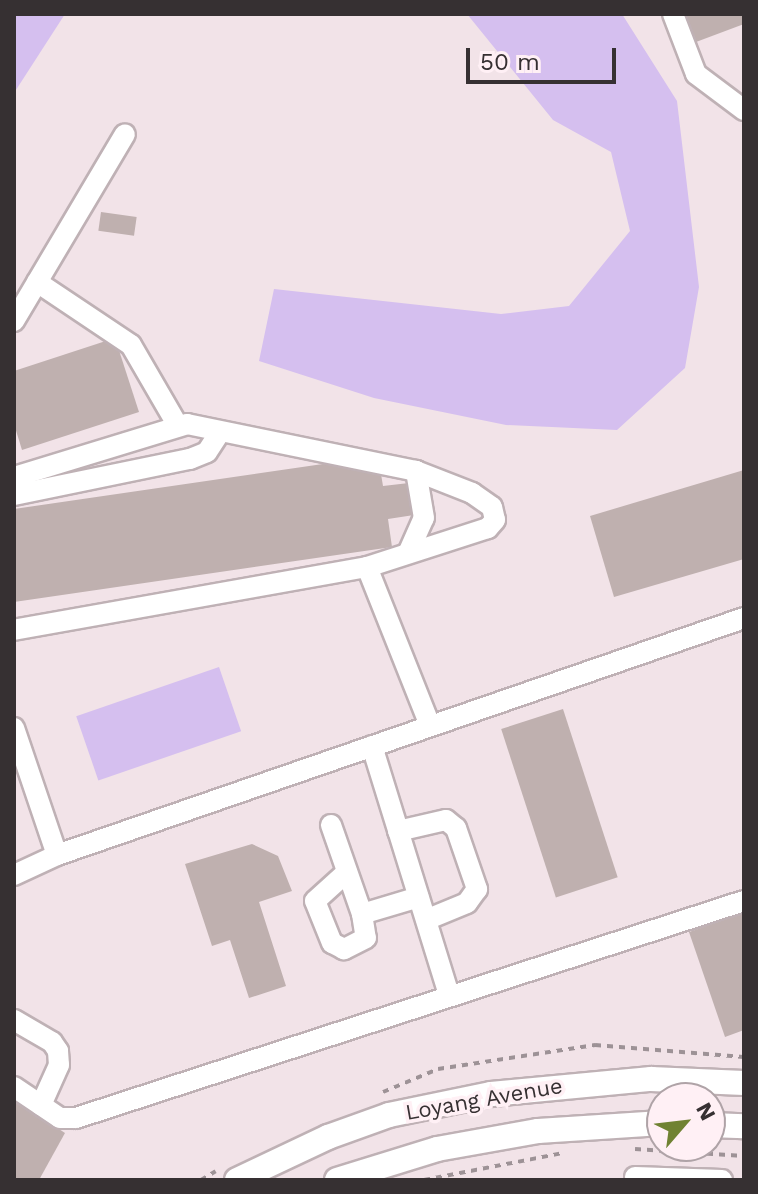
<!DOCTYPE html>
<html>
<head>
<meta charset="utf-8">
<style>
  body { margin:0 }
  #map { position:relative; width:758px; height:1194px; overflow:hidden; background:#f2e3e8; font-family:"Work Sans",sans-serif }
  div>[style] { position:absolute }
  .water>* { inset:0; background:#d5bfef; transform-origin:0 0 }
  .building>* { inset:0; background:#bfb0af; transform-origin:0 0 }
  .path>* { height:4px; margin-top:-2px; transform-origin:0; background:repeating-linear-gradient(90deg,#9d9296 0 6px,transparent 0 12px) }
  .roads { filter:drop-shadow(2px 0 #bfb1b5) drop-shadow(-2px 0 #bfb1b5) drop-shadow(0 2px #bfb1b5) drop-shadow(0 -2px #bfb1b5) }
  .minor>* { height:20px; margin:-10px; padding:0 10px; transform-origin:10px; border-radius:10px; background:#fff }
  .major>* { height:24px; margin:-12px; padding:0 12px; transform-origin:12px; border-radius:12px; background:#fff }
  span { translate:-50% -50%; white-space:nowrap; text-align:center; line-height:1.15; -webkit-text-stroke:7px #fff0f5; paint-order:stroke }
  .street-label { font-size:22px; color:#363032 }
  .frame { position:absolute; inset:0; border:16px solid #363032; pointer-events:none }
  .north { position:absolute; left:646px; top:1082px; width:80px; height:80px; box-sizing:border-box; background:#fff0f5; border:2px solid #afa3a7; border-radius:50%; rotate:62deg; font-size:22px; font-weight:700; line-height:32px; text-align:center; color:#363032 }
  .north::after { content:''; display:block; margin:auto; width:28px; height:36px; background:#708232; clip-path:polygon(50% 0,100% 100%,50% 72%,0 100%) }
  .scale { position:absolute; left:466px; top:48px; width:150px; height:36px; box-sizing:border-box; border:4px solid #363032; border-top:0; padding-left:10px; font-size:24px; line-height:28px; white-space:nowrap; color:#363032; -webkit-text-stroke:6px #fff0f5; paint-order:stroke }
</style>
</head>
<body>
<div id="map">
  <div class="water">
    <div style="clip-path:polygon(14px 14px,65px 14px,14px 93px)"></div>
    <div style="clip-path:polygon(467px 14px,622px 14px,677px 101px,699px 287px,685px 368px,617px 430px,506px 425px,374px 398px,259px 361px,274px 289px,501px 314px,569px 306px,630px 231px,611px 152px,553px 120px)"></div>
    <div style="left:219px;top:667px;width:68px;height:151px;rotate:71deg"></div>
  </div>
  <div class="building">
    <div style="clip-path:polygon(685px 14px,744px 14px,744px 24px,696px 42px)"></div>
    <div style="left:101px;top:212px;width:36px;height:19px;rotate:8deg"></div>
    <div style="clip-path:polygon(115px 338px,139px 412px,22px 450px,14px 424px,14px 371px)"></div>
    <div style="clip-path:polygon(378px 456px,383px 486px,409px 483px,414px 515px,388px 519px,392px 547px,14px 602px,14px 509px)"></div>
    <div style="clip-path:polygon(744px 470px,744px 559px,614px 597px,590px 516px)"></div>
    <div style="left:563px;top:709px;width:177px;height:65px;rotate:72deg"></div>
    <div style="clip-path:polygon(252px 844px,278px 856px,292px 891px,259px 902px,286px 986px,249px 998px,230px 940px,212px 946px,185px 864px)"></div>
    <div style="clip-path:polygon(744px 913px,744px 1030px,725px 1037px,689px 932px)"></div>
    <div style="clip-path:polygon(14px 1100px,65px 1133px,39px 1180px,14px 1180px)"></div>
  </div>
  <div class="path">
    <div style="left:383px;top:1092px;width:60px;rotate:-22.7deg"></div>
    <div style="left:438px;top:1069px;width:159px;rotate:-8.7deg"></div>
    <div style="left:595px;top:1045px;width:149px;rotate:4.6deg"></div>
    <div style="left:635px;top:1149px;width:109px;rotate:3.7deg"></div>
    <div style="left:201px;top:1180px;width:17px;rotate:-31deg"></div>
    <div style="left:424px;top:1180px;width:142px;rotate:-11deg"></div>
  </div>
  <div class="roads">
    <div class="minor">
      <div style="left:673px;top:14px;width:64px;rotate:69deg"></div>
      <div style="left:696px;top:74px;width:60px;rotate:36.9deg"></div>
      <div style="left:37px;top:282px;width:113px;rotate:33.8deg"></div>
      <div style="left:131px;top:345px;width:94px;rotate:59.9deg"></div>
      <div style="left:14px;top:321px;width:217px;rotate:-59.3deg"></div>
      <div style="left:14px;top:477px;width:181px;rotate:-17deg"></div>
      <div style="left:187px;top:424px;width:234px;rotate:11.6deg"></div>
      <div style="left:416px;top:471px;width:60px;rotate:21.4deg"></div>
      <div style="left:472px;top:493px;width:24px;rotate:35deg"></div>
      <div style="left:492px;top:507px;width:13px;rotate:77deg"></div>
      <div style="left:495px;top:520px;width:11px;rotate:131deg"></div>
      <div style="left:488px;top:528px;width:127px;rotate:162.1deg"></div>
      <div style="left:367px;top:567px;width:359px;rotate:169.9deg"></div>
      <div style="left:14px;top:495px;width:180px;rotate:-11.6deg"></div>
      <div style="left:190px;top:459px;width:18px;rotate:-22deg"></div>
      <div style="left:207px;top:452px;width:20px;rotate:-57deg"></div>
      <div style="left:409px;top:551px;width:36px;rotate:-66deg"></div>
      <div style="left:424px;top:518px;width:48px;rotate:-99.7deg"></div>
      <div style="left:367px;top:567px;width:170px;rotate:68.3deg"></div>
      <div style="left:14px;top:728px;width:134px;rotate:71.3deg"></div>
      <div style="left:372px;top:746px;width:260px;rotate:72.8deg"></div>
      <div style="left:331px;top:825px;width:94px;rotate:70.8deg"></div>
      <div style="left:362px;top:914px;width:24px;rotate:81deg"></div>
      <div style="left:366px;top:938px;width:25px;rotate:153deg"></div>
      <div style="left:344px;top:949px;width:13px;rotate:-153deg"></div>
      <div style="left:332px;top:943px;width:45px;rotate:-112deg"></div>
      <div style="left:315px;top:901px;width:43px;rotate:-42.2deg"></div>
      <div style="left:398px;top:831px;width:49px;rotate:-12.9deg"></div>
      <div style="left:446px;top:820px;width:13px;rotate:39deg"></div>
      <div style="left:456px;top:828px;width:65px;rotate:71deg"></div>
      <div style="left:477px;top:889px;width:17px;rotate:126deg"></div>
      <div style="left:467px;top:903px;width:44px;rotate:157.5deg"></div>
      <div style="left:14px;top:875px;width:47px;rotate:-24.9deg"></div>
      <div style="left:57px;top:855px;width:727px;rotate:-19.03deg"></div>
      <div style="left:362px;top:914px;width:59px;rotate:-16.6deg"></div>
      <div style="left:14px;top:1020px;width:44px;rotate:30.1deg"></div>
      <div style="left:52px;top:1042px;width:11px;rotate:56deg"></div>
      <div style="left:58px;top:1051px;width:14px;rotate:86deg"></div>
      <div style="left:59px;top:1065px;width:44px;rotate:114.2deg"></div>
      <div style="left:14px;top:1087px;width:55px;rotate:34deg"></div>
      <div style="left:60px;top:1118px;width:16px"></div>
      <div style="left:76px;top:1118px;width:702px;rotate:-18deg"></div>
      <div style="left:635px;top:1177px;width:87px;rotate:2deg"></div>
    </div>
    <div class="major">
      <div style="left:710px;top:1125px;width:34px;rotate:2deg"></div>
      <div style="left:237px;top:1180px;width:101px;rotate:-25.3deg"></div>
      <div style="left:328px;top:1137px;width:65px;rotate:-19.8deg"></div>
      <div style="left:389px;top:1115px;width:104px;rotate:-11.6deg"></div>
      <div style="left:491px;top:1094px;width:161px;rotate:-5.4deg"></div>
      <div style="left:651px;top:1079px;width:93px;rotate:2.5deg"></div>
      <div style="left:337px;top:1180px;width:105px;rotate:-17.2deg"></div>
      <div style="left:437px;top:1149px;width:103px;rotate:-10.1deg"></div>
      <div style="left:538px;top:1131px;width:124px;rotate:-3.7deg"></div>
    </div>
  </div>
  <div class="street-label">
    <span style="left:484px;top:1099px;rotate:-10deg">Loyang Avenue</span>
  </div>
  <div class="frame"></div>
  <div class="north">N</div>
  <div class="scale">50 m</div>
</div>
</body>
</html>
